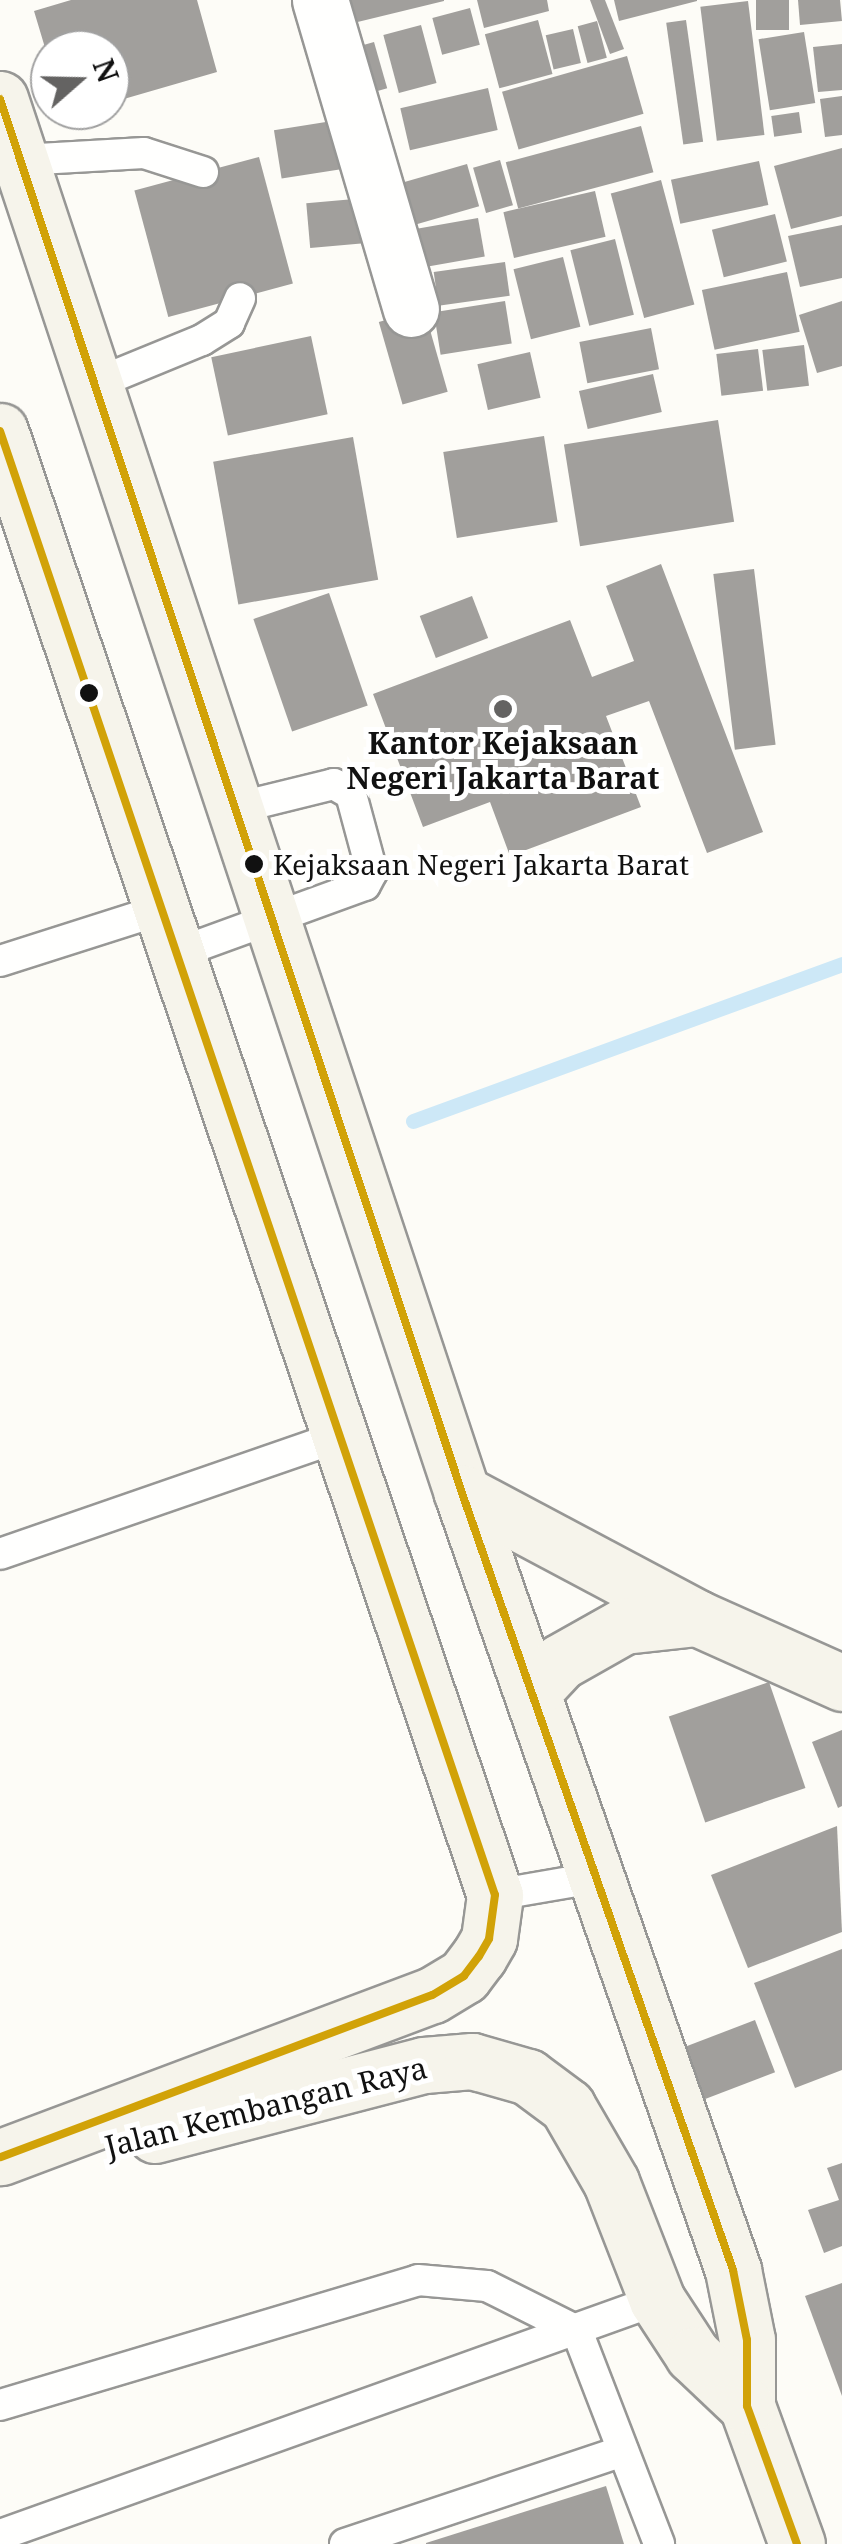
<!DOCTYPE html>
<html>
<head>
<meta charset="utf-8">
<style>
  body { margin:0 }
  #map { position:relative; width:842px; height:2544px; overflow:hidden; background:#fdfcf7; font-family:"Noto Serif",serif }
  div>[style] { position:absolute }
  .stream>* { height:15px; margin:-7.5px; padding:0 7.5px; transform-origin:7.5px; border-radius:7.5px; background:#cde8f7 }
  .building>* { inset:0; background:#a19f9c; transform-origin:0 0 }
  .roads { filter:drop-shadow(2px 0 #979795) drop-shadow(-2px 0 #979795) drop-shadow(0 2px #979795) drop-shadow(0 -2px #979795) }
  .lane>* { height:30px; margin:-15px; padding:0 15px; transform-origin:15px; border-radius:15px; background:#fffffe }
  .street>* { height:55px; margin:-27.5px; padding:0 27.5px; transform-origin:27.5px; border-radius:27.5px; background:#fffffe }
  .secondary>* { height:55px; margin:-27.5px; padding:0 27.5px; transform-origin:27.5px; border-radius:27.5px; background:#f6f4eb }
  .bus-1>* { height:8px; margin:-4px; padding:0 4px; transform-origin:4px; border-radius:4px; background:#d1a208 }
  .dots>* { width:28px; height:28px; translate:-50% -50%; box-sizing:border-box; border:5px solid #fff; border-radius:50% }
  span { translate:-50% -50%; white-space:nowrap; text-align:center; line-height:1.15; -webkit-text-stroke:10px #fff; paint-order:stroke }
  .bus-label { font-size:28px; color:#111 }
  .left { translate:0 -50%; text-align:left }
  .poi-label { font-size:30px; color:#111; font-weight:700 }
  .street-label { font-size:30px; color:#111 }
  .north { position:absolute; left:30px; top:30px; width:100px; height:100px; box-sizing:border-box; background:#fff; border:2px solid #a0a0a0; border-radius:50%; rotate:70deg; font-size:28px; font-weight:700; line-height:40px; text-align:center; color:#111 }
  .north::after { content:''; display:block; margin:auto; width:35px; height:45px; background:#646362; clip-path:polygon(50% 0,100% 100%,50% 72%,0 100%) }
</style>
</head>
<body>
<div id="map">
  <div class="stream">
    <div style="left:413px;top:1121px;width:457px;rotate:-20.1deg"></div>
  </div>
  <div class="building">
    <div style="clip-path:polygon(71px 0,197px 0,217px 72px,110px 103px,110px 50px,50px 50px,49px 61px,34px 11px)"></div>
    <div style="clip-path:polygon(331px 0,444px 0,444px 1px,337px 27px)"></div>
    <div style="clip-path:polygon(477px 0,547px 0,549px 11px,484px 28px)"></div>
    <div style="clip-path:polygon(590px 0,605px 0,624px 49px,610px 54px)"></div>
    <div style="clip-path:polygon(614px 0,697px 0,697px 1px,619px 21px)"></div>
    <div style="left:756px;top:0;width:33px;height:30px"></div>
    <div style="clip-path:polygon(798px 0,840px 0,842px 21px,800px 25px)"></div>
    <div style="left:748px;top:1px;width:135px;height:48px;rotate:83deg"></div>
    <div style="left:470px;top:8px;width:38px;height:39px;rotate:75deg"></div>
    <div style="left:538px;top:20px;width:56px;height:55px;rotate:75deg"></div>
    <div style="left:686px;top:20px;width:123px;height:20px;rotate:82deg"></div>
    <div style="left:597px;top:21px;width:38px;height:20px;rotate:75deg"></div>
    <div style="left:421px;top:25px;width:60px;height:39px;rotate:75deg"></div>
    <div style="left:573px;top:29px;width:35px;height:28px;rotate:77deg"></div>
    <div style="left:804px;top:32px;width:72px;height:46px;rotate:81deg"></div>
    <div style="left:374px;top:42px;width:48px;height:33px;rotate:74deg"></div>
    <div style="clip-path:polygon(842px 44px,842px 90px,818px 92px,813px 47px)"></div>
    <div style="left:627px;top:56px;width:60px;height:130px;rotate:74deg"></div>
    <div style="left:488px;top:88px;width:43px;height:90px;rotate:77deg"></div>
    <div style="clip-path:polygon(842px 96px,842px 135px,825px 137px,820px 99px)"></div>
    <div style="left:799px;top:112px;width:21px;height:28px;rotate:82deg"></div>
    <div style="left:351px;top:118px;width:49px;height:78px;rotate:81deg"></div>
    <div style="left:641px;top:126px;width:48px;height:140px;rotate:75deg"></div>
    <div style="clip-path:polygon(842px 148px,842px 216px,791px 229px,774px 166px)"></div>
    <div style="left:259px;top:157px;width:131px;height:129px;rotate:75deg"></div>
    <div style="left:500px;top:160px;width:47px;height:28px;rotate:74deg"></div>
    <div style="left:759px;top:161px;width:45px;height:90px;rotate:78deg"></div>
    <div style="left:467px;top:164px;width:44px;height:84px;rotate:74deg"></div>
    <div style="left:661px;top:180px;width:129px;height:52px;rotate:75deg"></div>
    <div style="left:595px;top:191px;width:47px;height:94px;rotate:77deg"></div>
    <div style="left:377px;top:197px;width:45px;height:71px;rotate:85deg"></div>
    <div style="left:775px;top:214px;width:49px;height:65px;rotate:76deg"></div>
    <div style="left:478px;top:218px;width:39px;height:75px;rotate:80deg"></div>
    <div style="clip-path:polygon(842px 225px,842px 278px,800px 287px,788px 236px)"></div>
    <div style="left:615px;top:239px;width:78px;height:46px;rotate:76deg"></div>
    <div style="left:563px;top:257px;width:72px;height:51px;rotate:76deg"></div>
    <div style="left:505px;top:262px;width:34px;height:72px;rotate:82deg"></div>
    <div style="left:787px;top:272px;width:61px;height:87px;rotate:78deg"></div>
    <div style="left:505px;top:301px;width:43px;height:72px;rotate:81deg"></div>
    <div style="clip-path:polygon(842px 301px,842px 366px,817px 373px,799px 315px)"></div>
    <div style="left:424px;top:309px;width:86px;height:47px;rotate:74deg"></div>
    <div style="left:651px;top:328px;width:42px;height:73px;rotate:79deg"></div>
    <div style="left:311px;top:336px;width:80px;height:102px;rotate:78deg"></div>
    <div style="left:804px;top:345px;width:41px;height:42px;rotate:83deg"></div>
    <div style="left:758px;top:349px;width:42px;height:42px;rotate:83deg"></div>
    <div style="left:530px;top:352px;width:47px;height:54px;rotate:77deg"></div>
    <div style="left:653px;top:374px;width:39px;height:76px;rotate:77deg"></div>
    <div style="left:718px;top:420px;width:103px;height:156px;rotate:81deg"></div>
    <div style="left:544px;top:436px;width:87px;height:102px;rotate:81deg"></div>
    <div style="left:353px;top:437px;width:145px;height:142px;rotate:80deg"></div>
    <div style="clip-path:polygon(661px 564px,763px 832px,707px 853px,649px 701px,606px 716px,641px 807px,510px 856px,490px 802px,423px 827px,373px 694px,570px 620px,592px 677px,634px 661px,606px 586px)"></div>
    <div style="left:754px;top:569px;width:177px;height:41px;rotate:83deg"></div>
    <div style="left:329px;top:593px;width:119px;height:80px;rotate:71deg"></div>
    <div style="left:472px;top:596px;width:45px;height:56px;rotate:69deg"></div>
    <div style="left:769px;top:1682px;width:112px;height:106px;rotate:71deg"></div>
    <div style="clip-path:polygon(842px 1730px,842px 1806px,838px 1808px,812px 1742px)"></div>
    <div style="clip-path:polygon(837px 1826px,842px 1932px,748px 1968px,711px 1875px)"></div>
    <div style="clip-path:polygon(842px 1949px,842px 2070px,795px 2088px,754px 1983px)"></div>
    <div style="left:755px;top:2020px;width:56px;height:79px;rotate:69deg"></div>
    <div style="clip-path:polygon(842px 2163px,842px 2246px,824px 2253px,808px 2210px,839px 2200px,827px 2168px)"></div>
    <div style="clip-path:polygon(842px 2283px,842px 2396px,805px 2296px)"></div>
    <div style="clip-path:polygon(606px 2486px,624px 2544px,426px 2544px,426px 2543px)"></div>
  </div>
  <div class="roads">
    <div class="lane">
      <div style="left:21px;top:160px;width:123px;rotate:-3.3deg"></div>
      <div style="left:144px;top:153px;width:62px;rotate:17.9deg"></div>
      <div style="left:97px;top:383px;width:113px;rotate:-22.3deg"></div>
      <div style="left:202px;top:340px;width:32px;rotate:-32deg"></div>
      <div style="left:229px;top:323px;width:27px;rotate:-66deg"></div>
      <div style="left:175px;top:954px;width:202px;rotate:-20deg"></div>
      <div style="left:365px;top:885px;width:15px;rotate:-62deg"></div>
      <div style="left:372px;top:872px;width:81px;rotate:-105.1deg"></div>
      <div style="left:351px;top:794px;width:20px;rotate:-150deg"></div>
      <div style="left:334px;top:784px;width:101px;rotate:166.2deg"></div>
      <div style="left:0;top:961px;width:168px;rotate:-17.7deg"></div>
      <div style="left:0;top:1554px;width:361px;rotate:-19.1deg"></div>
      <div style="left:495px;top:1895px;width:106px;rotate:-9.8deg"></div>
      <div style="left:0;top:2405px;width:436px;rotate:-16.6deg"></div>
      <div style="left:418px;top:2280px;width:69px;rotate:5deg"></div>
      <div style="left:487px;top:2286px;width:101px;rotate:26.6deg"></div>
      <div style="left:577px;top:2331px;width:228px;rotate:68.9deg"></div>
      <div style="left:0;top:2535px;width:698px;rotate:-19.68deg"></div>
      <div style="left:345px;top:2544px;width:293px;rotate:-18.5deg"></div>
    </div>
    <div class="street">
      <div style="left:320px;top:0;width:322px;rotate:73.6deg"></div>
    </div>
    <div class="secondary">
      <div style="left:0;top:99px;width:1469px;rotate:71.66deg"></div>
      <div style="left:462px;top:1493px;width:823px;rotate:70.77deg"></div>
      <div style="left:733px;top:2270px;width:71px;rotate:78.7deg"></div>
      <div style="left:747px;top:2340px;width:66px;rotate:90deg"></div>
      <div style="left:747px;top:2406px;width:147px;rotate:70.1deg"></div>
      <div style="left:0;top:431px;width:1545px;rotate:71.32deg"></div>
      <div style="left:495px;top:1895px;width:44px;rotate:97.8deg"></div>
      <div style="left:489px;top:1939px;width:20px;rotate:120deg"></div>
      <div style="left:479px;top:1956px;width:25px;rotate:127deg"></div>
      <div style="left:464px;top:1976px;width:37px;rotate:149deg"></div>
      <div style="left:432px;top:1995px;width:461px;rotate:159.4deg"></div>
      <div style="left:462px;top:1493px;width:266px;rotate:28deg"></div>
      <div style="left:697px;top:1618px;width:159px;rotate:24.1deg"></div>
      <div style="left:535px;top:1689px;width:37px;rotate:-47deg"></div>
      <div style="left:560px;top:1662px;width:73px;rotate:-29.4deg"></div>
      <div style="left:624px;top:1626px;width:73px;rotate:-6.3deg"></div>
      <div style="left:155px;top:2135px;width:278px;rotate:-14.6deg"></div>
      <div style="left:424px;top:2065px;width:48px;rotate:-4.8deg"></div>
      <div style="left:472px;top:2061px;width:58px;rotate:15.9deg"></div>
      <div style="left:528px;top:2077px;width:49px;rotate:36.6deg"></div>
      <div style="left:567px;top:2106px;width:88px;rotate:59.9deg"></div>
      <div style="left:611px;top:2182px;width:127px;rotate:68.7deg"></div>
      <div style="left:657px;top:2300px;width:66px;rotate:56.8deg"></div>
      <div style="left:693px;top:2355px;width:74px;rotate:43.4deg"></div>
    </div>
  </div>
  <div class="bus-1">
    <div style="left:0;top:99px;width:1469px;rotate:71.66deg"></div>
    <div style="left:462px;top:1493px;width:823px;rotate:70.77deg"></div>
    <div style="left:733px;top:2270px;width:71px;rotate:78.7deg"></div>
    <div style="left:747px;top:2340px;width:66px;rotate:90deg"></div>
    <div style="left:747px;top:2406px;width:147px;rotate:70.1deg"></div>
    <div style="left:0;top:431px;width:1545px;rotate:71.32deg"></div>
    <div style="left:495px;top:1895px;width:44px;rotate:97.8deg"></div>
    <div style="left:489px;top:1939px;width:20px;rotate:120deg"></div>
    <div style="left:479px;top:1956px;width:25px;rotate:127deg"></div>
    <div style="left:464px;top:1976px;width:37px;rotate:149deg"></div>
    <div style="left:432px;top:1995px;width:461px;rotate:159.4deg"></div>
  </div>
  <div class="dots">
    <div style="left:89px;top:693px;background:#111"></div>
    <div style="left:503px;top:709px;background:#646362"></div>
    <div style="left:254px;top:864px;background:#111"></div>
  </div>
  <div class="bus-label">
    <span class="left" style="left:273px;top:864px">Kejaksaan Negeri Jakarta Barat</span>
  </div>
  <div class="poi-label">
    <span style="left:503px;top:760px">Kantor Kejaksaan<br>Negeri Jakarta Barat</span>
  </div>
  <div class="street-label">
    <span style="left:266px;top:2107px;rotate:-14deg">Jalan Kembangan Raya</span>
  </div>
  <div class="north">N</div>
</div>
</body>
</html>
